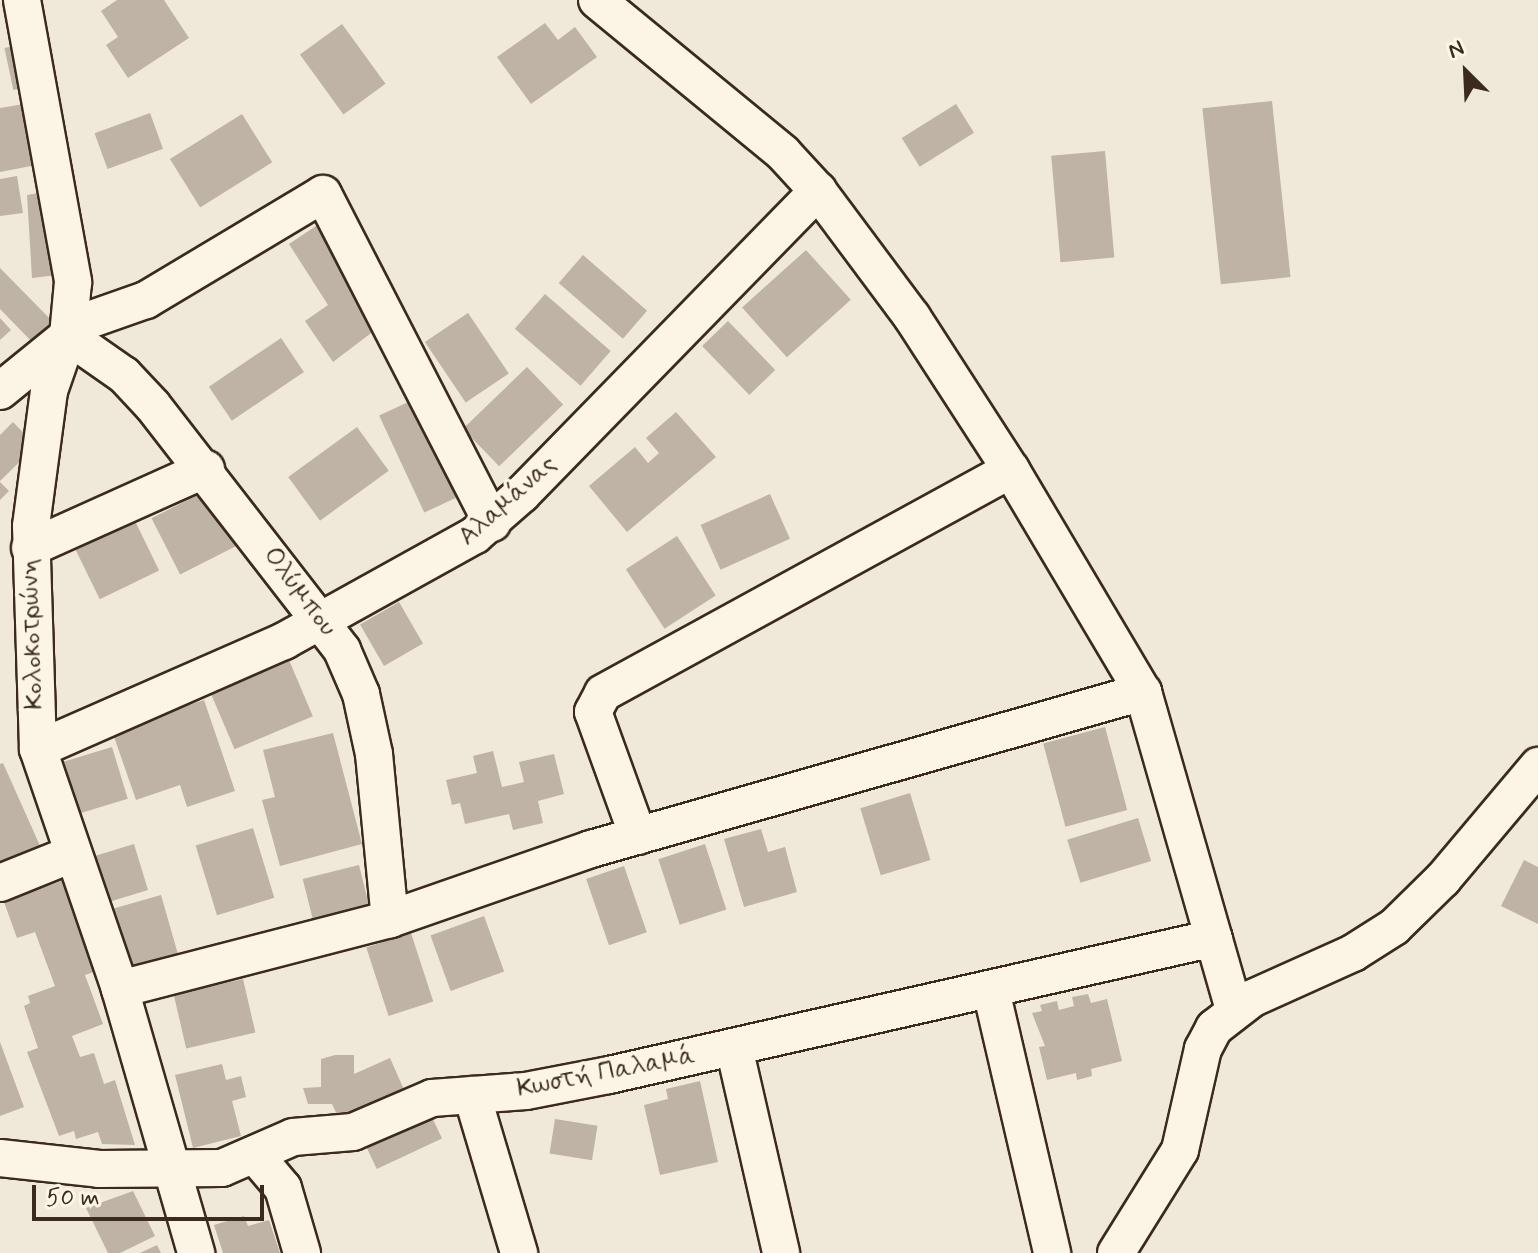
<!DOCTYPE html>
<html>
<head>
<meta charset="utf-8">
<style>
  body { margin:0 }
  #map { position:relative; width:1538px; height:1253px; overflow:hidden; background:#f0e9d9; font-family:Mynerve,sans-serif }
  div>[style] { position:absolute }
  .building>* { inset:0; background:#beb3a4; transform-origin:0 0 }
  .roads { filter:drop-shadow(2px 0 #3b2a1e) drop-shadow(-2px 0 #3b2a1e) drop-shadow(0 2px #3b2a1e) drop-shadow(0 -2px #3b2a1e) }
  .street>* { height:36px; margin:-18px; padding:0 18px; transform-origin:18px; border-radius:18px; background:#fcf5e5 }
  span { translate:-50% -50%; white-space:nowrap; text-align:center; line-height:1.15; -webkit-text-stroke:7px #fcf5e5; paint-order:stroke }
  .street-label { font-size:26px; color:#3b2a1e }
  .north { position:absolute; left:1426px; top:32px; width:80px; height:80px; -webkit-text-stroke:6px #fcf5e5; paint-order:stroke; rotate:336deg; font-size:22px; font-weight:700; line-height:32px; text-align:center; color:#3b2a1e }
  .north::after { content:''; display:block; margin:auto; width:28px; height:36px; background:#3b2a1e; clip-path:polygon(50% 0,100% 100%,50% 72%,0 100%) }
  .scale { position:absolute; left:32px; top:1185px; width:232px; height:36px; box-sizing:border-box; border:4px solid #3b2a1e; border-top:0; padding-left:10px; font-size:24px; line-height:28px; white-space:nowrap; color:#3b2a1e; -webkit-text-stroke:6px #fcf5e5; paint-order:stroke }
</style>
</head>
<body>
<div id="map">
  <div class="building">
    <div style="clip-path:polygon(117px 0,164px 0,189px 38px,128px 78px,106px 45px,118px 37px,101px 11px)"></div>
    <div style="clip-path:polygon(545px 23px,558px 40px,575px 27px,597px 57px,531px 104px,497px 57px)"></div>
    <div style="left:342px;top:24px;width:74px;height:52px;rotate:54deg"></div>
    <div style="left:23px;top:44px;width:43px;height:19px;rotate:78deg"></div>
    <div style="left:1272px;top:101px;width:177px;height:70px;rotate:84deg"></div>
    <div style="clip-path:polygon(36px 102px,47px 163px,0 172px,0 108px)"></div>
    <div style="left:956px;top:104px;width:34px;height:64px;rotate:58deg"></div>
    <div style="left:150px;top:113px;width:38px;height:59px;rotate:70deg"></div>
    <div style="left:242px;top:114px;width:57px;height:85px;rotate:58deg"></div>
    <div style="left:1105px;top:151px;width:107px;height:54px;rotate:85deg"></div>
    <div style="clip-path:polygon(17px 176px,23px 213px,0 216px,0 179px)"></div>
    <div style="clip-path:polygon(55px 190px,65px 274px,32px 278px,27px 195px)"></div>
    <div style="clip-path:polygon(322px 222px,383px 324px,333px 362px,305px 321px,328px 305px,289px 244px)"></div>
    <div style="left:806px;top:250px;width:67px;height:86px;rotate:48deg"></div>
    <div style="left:583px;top:255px;width:85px;height:37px;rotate:41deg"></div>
    <div style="clip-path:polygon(0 268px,59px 328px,38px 348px,0 309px)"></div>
    <div style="left:545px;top:294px;width:87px;height:46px;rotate:41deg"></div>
    <div style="left:468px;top:313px;width:73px;height:52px;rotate:56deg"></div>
    <div style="clip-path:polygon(0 318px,11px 330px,0 340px)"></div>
    <div style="left:728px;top:321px;width:68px;height:36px;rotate:46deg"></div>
    <div style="left:281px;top:338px;width:41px;height:87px;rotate:56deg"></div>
    <div style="left:527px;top:367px;width:52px;height:89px;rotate:46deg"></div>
    <div style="left:419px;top:397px;width:107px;height:44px;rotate:65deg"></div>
    <div style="clip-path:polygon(676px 412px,716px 457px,627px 532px,589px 486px,635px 447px,648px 463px,659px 453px,646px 438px)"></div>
    <div style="clip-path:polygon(13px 422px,36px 446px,0 481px,0 435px)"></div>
    <div style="left:357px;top:427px;width:54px;height:85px;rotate:54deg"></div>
    <div style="clip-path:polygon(0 482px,9px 491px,0 500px)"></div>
    <div style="left:213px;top:487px;width:63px;height:69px;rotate:63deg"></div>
    <div style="left:770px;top:494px;width:49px;height:76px;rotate:66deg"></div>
    <div style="left:135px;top:521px;width:55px;height:66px;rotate:64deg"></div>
    <div style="left:677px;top:536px;width:71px;height:61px;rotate:57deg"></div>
    <div style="left:399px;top:602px;width:48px;height:45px;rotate:60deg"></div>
    <div style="left:289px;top:660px;width:61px;height:85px;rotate:67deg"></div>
    <div style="clip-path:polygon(204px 700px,235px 791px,187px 807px,180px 785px,136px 800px,112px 731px)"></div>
    <div style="left:1105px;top:727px;width:86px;height:64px;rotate:75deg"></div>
    <div style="clip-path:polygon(333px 733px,362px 844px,280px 866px,262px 800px,275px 797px,263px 750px)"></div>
    <div style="left:112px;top:747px;width:54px;height:55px;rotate:73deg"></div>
    <div style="clip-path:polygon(493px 751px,502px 787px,524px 782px,519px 762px,554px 754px,564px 794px,538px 801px,543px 823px,513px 830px,509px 814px,465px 824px,460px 803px,452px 805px,446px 780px,477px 773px,473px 756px)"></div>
    <div style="clip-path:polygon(3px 763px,41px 848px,0 866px,0 764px)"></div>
    <div style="left:910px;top:793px;width:70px;height:52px;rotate:73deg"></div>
    <div style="left:1138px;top:818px;width:45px;height:74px;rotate:73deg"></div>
    <div style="left:253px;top:828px;width:73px;height:60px;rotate:73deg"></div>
    <div style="clip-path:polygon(761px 829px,768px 852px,785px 847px,797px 892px,744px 907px,724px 839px)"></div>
    <div style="left:134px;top:844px;width:48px;height:47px;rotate:73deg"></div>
    <div style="left:705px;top:844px;width:69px;height:49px;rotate:72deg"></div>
    <div style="clip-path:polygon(1524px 860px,1538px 867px,1538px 924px,1501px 906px)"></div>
    <div style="left:359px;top:865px;width:46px;height:58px;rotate:76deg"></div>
    <div style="left:624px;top:866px;width:70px;height:40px;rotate:71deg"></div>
    <div style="clip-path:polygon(64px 880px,96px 971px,85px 975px,103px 1024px,72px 1036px,80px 1057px,94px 1053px,104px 1084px,115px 1080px,135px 1145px,102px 1144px,98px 1132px,76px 1139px,74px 1131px,59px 1136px,27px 1052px,38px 1048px,24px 1006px,30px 1003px,28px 996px,55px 986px,35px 932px,17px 938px,4px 902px)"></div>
    <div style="left:161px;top:895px;width:66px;height:52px;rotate:74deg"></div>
    <div style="left:484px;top:916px;width:59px;height:57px;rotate:70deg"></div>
    <div style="left:411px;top:933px;width:72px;height:47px;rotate:72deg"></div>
    <div style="left:243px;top:979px;width:55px;height:71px;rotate:77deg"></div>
    <div style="clip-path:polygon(1088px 994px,1091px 1003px,1107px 999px,1122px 1061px,1091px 1069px,1092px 1076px,1077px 1080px,1076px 1073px,1047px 1080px,1039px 1047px,1045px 1046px,1032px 1013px,1042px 1011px,1040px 1005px,1057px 1001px,1059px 1010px,1074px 1006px,1072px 997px)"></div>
    <div style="clip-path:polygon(0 1042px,24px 1107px,0 1116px)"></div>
    <div style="clip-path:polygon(335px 1055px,354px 1055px,354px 1074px,390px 1058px,405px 1092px,340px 1121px,332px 1104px,308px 1104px,303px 1088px,321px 1087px,321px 1059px)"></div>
    <div style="clip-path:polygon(222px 1064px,226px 1080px,241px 1076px,246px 1097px,232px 1101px,241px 1136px,193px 1148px,175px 1075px)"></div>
    <div style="clip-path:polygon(700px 1081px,718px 1162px,660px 1175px,644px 1105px,668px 1099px,666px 1089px)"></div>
    <div style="left:431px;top:1115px;width:26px;height:72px;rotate:65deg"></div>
    <div style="left:555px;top:1119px;width:43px;height:35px;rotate:9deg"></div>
    <div style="clip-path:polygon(133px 1191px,155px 1236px,120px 1253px,108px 1253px,86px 1208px)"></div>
    <div style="clip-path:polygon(244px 1216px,248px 1226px,269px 1220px,280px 1253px,223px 1253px,214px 1225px)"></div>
    <div style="clip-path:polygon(157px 1245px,161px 1253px,140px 1253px)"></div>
  </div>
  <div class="roads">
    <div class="street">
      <div style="left:22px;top:0;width:287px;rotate:79.7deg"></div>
      <div style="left:73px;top:282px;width:54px;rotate:95.3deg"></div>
      <div style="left:68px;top:336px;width:58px;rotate:109.1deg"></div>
      <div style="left:49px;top:391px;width:136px;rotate:97.6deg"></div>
      <div style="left:31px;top:526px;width:223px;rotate:88.2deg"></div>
      <div style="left:38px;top:749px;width:254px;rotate:71.1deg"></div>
      <div style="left:120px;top:989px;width:275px;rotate:73.9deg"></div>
      <div style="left:597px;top:0;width:241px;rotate:39.4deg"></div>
      <div style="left:783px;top:153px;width:52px;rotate:47.4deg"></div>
      <div style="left:818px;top:191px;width:157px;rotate:53.3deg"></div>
      <div style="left:912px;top:317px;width:182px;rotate:57.1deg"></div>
      <div style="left:1011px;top:470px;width:258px;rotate:59.3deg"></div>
      <div style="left:1143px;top:692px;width:331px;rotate:74deg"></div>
      <div style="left:68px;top:336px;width:68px;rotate:34.9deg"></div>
      <div style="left:124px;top:375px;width:42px;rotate:46.9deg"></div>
      <div style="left:153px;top:406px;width:309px;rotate:52.2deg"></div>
      <div style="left:342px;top:650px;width:48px;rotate:66.6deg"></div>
      <div style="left:361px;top:694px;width:61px;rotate:77.8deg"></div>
      <div style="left:374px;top:754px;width:166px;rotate:84.5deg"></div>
      <div style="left:0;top:391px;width:111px;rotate:-39.1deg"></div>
      <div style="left:86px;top:321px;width:64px;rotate:-19.3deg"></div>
      <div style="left:146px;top:300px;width:206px;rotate:-30.9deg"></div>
      <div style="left:323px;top:194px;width:370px;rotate:62.8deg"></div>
      <div style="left:30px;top:548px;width:193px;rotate:-24.2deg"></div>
      <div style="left:38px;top:749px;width:269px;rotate:-23.7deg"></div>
      <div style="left:284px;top:641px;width:218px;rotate:-29deg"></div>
      <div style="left:475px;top:535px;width:62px;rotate:-41.1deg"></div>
      <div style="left:522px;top:494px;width:424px;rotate:-45.7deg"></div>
      <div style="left:638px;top:836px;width:132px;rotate:-109.9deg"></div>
      <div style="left:593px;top:712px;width:21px;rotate:-62deg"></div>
      <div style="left:603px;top:693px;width:465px;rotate:-28.7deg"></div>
      <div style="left:0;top:883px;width:78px;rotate:-21.9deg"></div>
      <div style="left:120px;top:989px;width:279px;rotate:-14.5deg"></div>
      <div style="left:390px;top:919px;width:213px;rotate:-19.2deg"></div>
      <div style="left:591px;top:849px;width:574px;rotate:-15.88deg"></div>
      <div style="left:991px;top:990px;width:270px;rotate:76.9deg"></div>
      <div style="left:734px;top:1047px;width:211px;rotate:77.1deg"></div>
      <div style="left:472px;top:1095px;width:165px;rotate:73.4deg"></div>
      <div style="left:255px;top:1155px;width:43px;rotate:49.7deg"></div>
      <div style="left:283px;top:1188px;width:68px;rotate:73.7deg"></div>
      <div style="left:0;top:1158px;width:100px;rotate:6.3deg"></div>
      <div style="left:99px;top:1169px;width:123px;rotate:-0.5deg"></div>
      <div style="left:222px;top:1168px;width:77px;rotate:-23.6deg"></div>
      <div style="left:293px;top:1137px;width:60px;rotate:-4.8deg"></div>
      <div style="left:353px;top:1132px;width:86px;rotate:-23.3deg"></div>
      <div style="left:432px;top:1098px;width:94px;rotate:-4.3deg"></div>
      <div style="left:526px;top:1091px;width:85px;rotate:-10.9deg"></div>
      <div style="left:609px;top:1075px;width:620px;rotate:-12.76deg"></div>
      <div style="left:1116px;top:1253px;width:121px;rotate:-58.1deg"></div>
      <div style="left:1180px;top:1150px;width:104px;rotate:-77.2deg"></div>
      <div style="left:1203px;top:1049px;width:24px;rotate:-62deg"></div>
      <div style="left:1214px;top:1028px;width:49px;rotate:-37.6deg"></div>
      <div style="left:1253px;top:998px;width:110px;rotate:-24.2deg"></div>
      <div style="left:1353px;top:953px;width:49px;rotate:-32.4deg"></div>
      <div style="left:1394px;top:927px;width:69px;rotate:-44.4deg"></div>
      <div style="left:1443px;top:879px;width:148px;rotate:-49.9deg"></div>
    </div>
  </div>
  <div class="street-label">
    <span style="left:508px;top:501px;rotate:-42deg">Αλαμάνας</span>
    <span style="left:299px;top:592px;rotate:53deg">Ολύμπου</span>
    <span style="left:33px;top:634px;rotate:-92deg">Κολοκοτρώνη</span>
    <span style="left:606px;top:1073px;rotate:-11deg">Κωστή Παλαμά</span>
  </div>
  <div class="north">N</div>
  <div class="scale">50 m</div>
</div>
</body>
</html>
